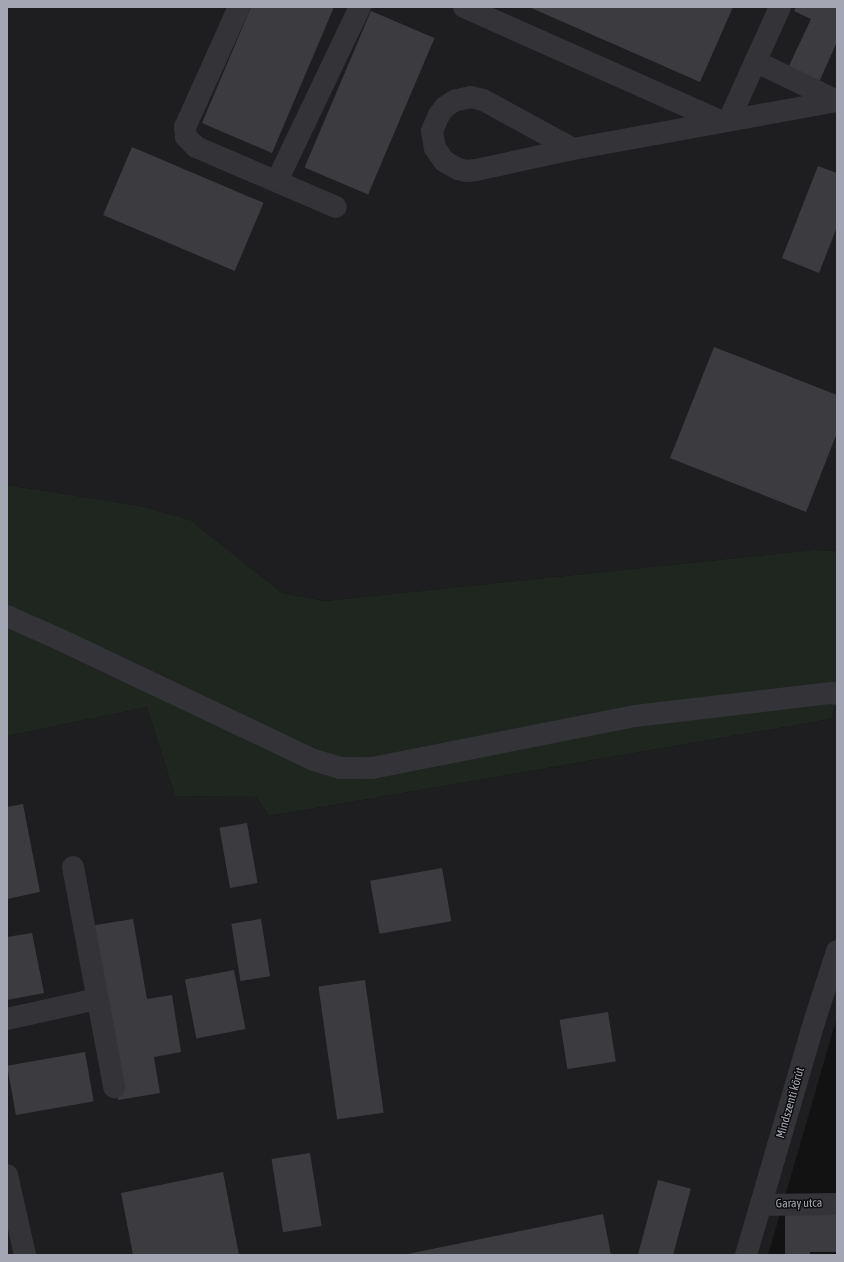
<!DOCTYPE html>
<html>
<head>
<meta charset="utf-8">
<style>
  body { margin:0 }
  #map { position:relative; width:844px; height:1262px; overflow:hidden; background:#121213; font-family:"Asap Condensed",sans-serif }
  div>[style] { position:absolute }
  .built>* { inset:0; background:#1e1e20 }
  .green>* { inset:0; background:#1e261f }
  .building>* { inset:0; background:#3c3c40; transform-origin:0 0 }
  .minor>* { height:22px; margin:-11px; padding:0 11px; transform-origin:11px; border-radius:11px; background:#333338 }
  span { translate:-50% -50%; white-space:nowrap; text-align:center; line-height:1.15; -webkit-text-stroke:3px #0d0d0e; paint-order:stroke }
  .street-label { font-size:12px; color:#a4a7b3 }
  .frame { position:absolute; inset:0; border:8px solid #a4a7b3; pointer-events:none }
</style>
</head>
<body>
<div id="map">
  <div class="built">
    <div style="clip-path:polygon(7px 7px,837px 7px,837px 551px,814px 550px,325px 601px,282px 593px,190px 520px,140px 506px,7px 485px)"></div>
    <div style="clip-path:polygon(837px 700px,837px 1017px,768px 1255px,7px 1255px,7px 736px,147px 707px,175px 796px,256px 797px,269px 816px,831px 719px)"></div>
  </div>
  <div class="green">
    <div style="clip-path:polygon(7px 485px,140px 506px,190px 520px,282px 593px,325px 601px,814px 550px,837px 551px,837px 700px,831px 719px,269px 816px,256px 797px,175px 796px,147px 707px,7px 736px)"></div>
  </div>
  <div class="building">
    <div style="clip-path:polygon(251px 7px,334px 7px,272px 153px,202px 123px)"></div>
    <div style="clip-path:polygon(529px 7px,733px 7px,700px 82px)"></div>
    <div style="clip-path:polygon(796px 7px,837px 7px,837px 42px,819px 82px,788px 68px,811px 19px,794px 11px)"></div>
    <div style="left:371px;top:11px;width:69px;height:170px;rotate:23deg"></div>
    <div style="left:132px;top:147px;width:143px;height:74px;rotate:23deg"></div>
    <div style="clip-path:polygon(818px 166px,837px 173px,837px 227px,819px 273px,782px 258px)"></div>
    <div style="clip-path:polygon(714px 347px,837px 395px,837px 433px,806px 512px,670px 458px)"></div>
    <div style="clip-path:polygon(23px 804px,40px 892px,7px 899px,7px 807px)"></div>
    <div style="left:247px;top:823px;width:61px;height:28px;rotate:80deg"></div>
    <div style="left:442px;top:868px;width:54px;height:73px;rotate:80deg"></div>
    <div style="clip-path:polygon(133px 919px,147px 999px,172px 995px,181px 1052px,154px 1057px,160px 1093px,118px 1100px,89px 926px)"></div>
    <div style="left:261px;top:919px;width:58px;height:30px;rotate:81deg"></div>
    <div style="clip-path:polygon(32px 933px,44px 993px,7px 1000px,7px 937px)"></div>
    <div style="left:234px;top:970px;width:60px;height:50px;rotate:79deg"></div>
    <div style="left:365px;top:980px;width:134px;height:47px;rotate:82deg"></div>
    <div style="left:608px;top:1012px;width:50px;height:49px;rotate:81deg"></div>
    <div style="left:85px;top:1052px;width:50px;height:79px;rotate:80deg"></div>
    <div style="left:310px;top:1153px;width:74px;height:39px;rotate:81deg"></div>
    <div style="clip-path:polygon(223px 1172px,239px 1255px,133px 1255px,121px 1193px)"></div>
    <div style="left:658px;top:1180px;width:34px;height:78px;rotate:15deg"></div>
    <div style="clip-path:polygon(785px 1213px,837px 1213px,837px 1252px,810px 1252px,810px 1255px,785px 1255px)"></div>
    <div style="clip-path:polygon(603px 1214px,611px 1255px,409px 1255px,408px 1254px)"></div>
  </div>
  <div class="minor">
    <div style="left:239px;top:7px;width:132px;rotate:114.2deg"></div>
    <div style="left:185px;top:127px;width:10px;rotate:84deg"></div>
    <div style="left:186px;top:137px;width:14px;rotate:45deg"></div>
    <div style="left:196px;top:147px;width:152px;rotate:23.2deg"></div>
    <div style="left:464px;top:7px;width:280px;rotate:24deg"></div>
    <div style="left:755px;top:61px;width:91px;rotate:26deg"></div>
    <div style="left:729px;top:120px;width:124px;rotate:-65.7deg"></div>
    <div style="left:573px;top:149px;width:102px;rotate:-151.4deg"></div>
    <div style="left:483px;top:100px;width:12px;rotate:-166deg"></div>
    <div style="left:471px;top:97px;width:17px;rotate:167deg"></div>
    <div style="left:454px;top:101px;width:11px;rotate:146deg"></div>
    <div style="left:445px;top:107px;width:10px;rotate:127deg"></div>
    <div style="left:439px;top:115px;width:17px;rotate:114deg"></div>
    <div style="left:432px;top:131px;width:17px;rotate:80deg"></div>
    <div style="left:435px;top:148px;width:16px;rotate:55deg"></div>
    <div style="left:444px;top:161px;width:16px;rotate:30deg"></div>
    <div style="left:458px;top:169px;width:9px;rotate:13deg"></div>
    <div style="left:467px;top:171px;width:9px;rotate:-6deg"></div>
    <div style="left:476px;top:170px;width:99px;rotate:-12.2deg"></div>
    <div style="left:573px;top:149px;width:267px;rotate:-10.3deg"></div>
    <div style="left:277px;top:181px;width:193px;rotate:-64.5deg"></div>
    <div style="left:7px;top:616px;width:59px;rotate:24deg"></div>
    <div style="left:61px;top:640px;width:280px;rotate:25.4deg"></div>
    <div style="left:314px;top:760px;width:27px;rotate:17deg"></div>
    <div style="left:340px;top:768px;width:32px"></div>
    <div style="left:372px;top:768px;width:268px;rotate:-11.2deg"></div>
    <div style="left:635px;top:716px;width:196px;rotate:-6.7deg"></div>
    <div style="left:830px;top:693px;width:7px;rotate:8deg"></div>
    <div style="left:73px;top:867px;width:224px;rotate:79.4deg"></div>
    <div style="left:7px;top:1019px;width:92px;rotate:-12.5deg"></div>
    <div style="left:7px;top:1175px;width:82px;rotate:77.3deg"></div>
    <div style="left:761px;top:1205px;width:76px;rotate:-0.8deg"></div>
    <div style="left:746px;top:1255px;width:232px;rotate:-73.7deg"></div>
    <div style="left:811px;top:1032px;width:85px;rotate:-72.2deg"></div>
  </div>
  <div class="street-label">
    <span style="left:791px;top:1103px;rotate:-74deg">Mindszenti körút</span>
    <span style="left:799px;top:1204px;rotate:-1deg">Garay utca</span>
  </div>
  <div class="frame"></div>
</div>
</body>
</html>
